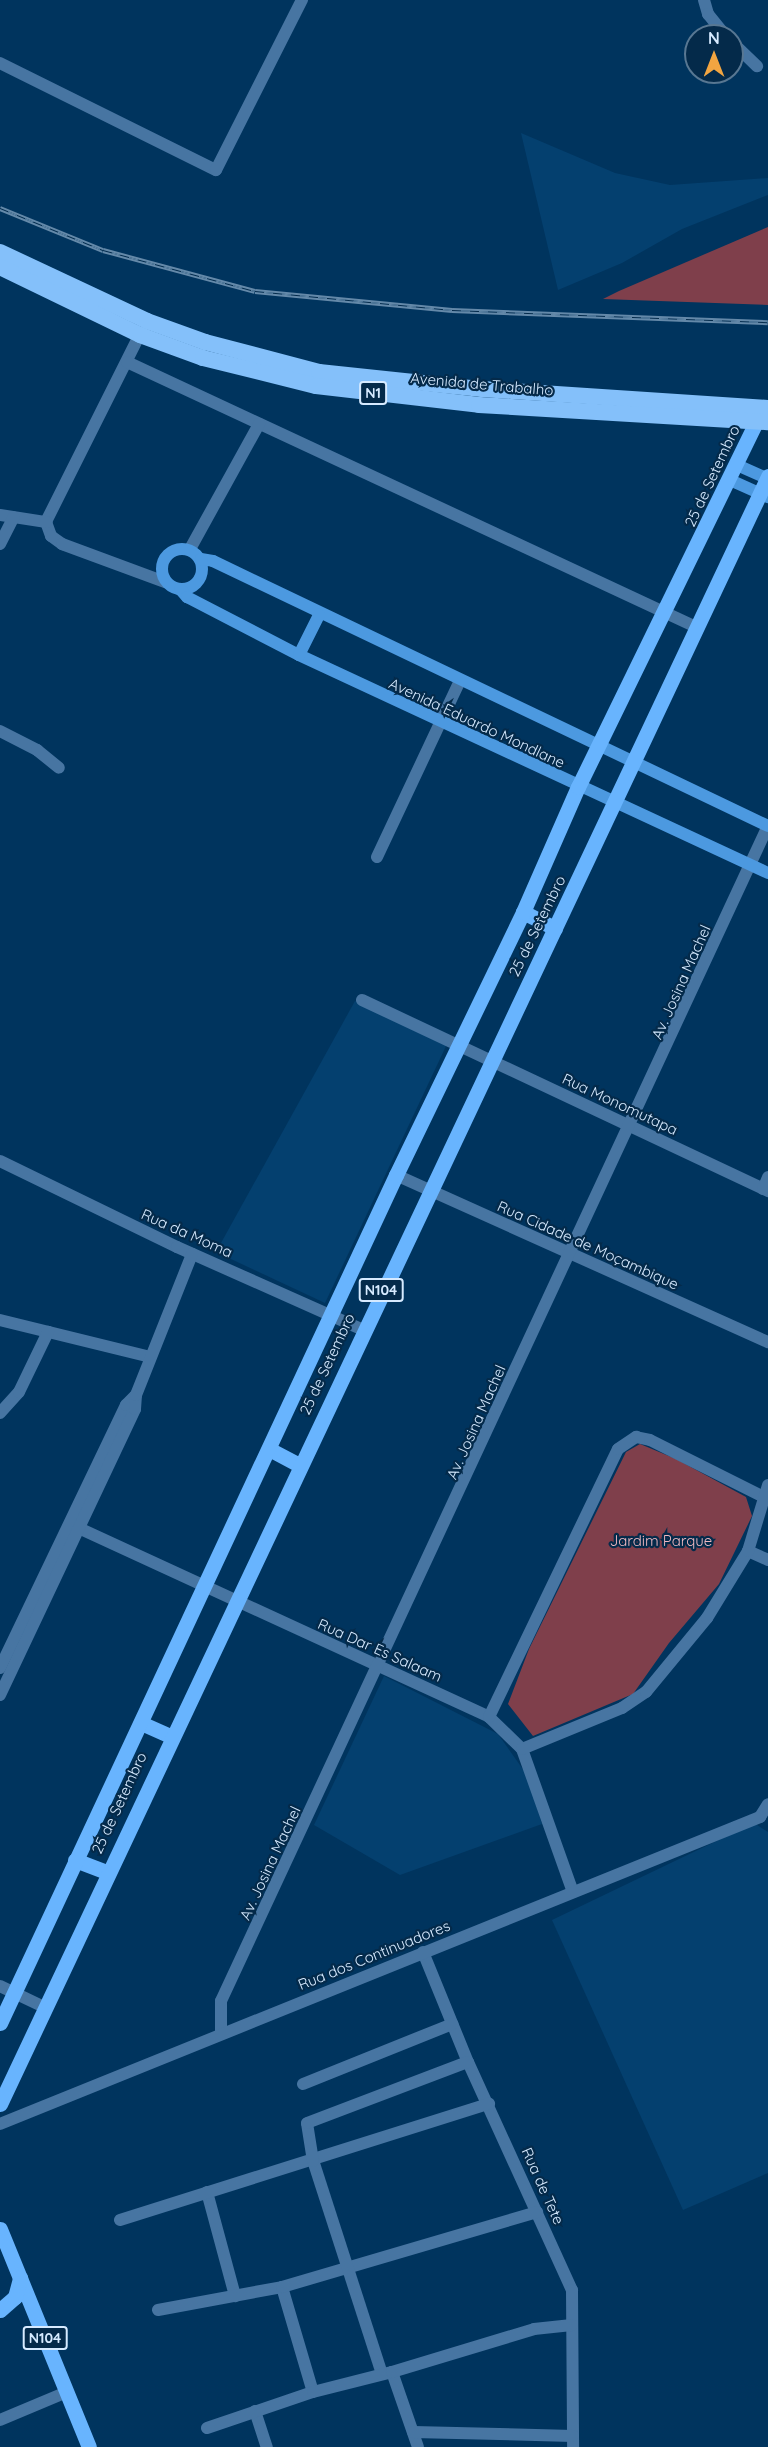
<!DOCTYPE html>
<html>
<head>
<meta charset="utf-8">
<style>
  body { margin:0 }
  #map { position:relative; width:768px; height:2447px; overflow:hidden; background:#00345e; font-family:Quicksand,sans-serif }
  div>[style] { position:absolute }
  .built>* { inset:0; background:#04406f }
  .green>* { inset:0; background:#7f3f4b }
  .minor>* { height:12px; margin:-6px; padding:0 6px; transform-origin:6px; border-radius:6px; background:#4775a2 }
  .tertiary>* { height:12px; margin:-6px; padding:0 6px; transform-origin:6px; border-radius:6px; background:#4775a2 }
  .secondary>* { height:12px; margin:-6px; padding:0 6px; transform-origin:6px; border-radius:6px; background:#4c99e0 }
  .secondary>.ring { margin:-6px; padding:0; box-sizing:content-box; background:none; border:12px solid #4c99e0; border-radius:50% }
  .primary>* { height:15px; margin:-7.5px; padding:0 7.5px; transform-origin:7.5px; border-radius:7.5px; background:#68b4fe }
  .trunk>* { height:16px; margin:-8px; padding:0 8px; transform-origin:8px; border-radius:8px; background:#84c0fa }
  .rail>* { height:5px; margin-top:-2.5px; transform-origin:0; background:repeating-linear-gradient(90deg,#042a4a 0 9px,#6489a9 0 18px); box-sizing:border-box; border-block:2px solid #6489a9 }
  span { translate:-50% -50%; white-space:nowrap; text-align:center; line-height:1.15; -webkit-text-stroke:4.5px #042a4a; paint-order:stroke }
  .shield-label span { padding:2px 4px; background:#042a4a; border:2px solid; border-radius:4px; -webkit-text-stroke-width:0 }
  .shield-label { font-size:14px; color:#d6eaff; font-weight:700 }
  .street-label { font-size:15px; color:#d6eaff }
  .park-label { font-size:15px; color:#f1b9c1 }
  .north { position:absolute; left:684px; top:24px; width:60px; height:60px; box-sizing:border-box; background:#042a4a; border:2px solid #587792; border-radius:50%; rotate:0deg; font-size:16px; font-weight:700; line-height:24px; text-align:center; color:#d6eaff }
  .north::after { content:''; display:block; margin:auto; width:21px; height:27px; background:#f2a541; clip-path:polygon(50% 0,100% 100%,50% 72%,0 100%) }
</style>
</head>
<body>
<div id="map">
  <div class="built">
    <div style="clip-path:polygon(521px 133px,615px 173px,670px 185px,768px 178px,768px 195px,682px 229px,622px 263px,558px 290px)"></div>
    <div style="clip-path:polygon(355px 1001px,447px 1044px,325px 1303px,216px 1252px)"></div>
    <div style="clip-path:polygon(384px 1676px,498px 1734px,527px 1775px,542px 1824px,400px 1875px,314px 1825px)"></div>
    <div style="clip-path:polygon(754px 1823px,768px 1832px,768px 2173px,683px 2210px,552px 1920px)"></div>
  </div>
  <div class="green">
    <div style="clip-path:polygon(768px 227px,768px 305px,603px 299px,619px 291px)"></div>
    <div style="clip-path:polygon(640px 1444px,676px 1459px,746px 1497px,752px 1516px,719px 1584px,669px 1643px,633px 1694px,533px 1736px,508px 1704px,529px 1649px,626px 1452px)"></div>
  </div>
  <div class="minor">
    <div style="left:704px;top:0;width:15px;rotate:74deg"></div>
    <div style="left:708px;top:14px;width:28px;rotate:51deg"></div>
    <div style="left:732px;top:42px;width:35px;rotate:44deg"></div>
    <div style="left:143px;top:328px;width:217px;rotate:116.6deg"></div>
    <div style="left:46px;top:522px;width:15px;rotate:70deg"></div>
    <div style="left:51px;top:536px;width:14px;rotate:36deg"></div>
    <div style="left:62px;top:544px;width:110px;rotate:20.3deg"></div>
    <div style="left:127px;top:362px;width:628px;rotate:24.97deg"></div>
    <div style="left:0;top:515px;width:47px;rotate:8.7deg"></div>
    <div style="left:0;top:544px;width:30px;rotate:-63deg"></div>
    <div style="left:190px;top:549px;width:143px;rotate:-61.1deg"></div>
    <div style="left:0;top:731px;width:42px;rotate:27.2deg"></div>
    <div style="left:37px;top:750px;width:28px;rotate:39deg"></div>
    <div style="left:377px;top:857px;width:195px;rotate:-64.8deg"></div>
    <div style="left:362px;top:1000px;width:449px;rotate:25.2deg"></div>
    <div style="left:0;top:1161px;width:197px;rotate:25.9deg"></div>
    <div style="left:177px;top:1247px;width:204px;rotate:24deg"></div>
    <div style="left:396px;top:1175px;width:408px;rotate:24.2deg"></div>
    <div style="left:763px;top:1189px;width:13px;rotate:-67deg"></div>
    <div style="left:0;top:1320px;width:155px;rotate:13.8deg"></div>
    <div style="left:0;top:1413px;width:28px;rotate:-48deg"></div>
    <div style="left:19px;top:1392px;width:67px;rotate:-64.2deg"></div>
    <div style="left:70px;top:1524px;width:461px;rotate:24.7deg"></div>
    <div style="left:489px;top:1717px;width:46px;rotate:44.1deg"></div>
    <div style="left:522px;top:1749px;width:152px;rotate:70.4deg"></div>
    <div style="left:748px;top:1551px;width:22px;rotate:24deg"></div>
    <div style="left:0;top:1668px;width:292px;rotate:-64.4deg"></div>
    <div style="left:126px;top:1405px;width:14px;rotate:-45deg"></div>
    <div style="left:0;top:1695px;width:316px;rotate:-64.7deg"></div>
    <div style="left:135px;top:1409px;width:14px;rotate:-86deg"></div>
    <div style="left:136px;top:1395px;width:152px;rotate:-68.3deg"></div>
    <div style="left:489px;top:1717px;width:297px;rotate:-64.3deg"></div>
    <div style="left:618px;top:1449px;width:22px;rotate:-34deg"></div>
    <div style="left:636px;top:1437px;width:14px;rotate:12deg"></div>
    <div style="left:650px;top:1440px;width:127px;rotate:26.6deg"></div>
    <div style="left:522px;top:1749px;width:108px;rotate:-22.3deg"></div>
    <div style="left:622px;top:1708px;width:29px;rotate:-34deg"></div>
    <div style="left:646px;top:1692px;width:96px;rotate:-50.5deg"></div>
    <div style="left:707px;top:1618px;width:79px;rotate:-58.5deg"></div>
    <div style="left:748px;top:1551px;width:69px;rotate:-73.1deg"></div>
    <div style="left:423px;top:1952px;width:119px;rotate:67.8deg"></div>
    <div style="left:468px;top:2062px;width:251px;rotate:65.5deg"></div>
    <div style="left:572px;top:2290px;width:157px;rotate:89.6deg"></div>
    <div style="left:0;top:1986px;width:49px;rotate:25.5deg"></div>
    <div style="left:221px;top:2032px;width:31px;rotate:-90deg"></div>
    <div style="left:221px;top:2001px;width:1296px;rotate:-65.04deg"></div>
    <div style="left:303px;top:2084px;width:161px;rotate:-21.9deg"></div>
    <div style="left:207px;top:2192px;width:108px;rotate:74.9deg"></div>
    <div style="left:120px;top:2220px;width:387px;rotate:-17.5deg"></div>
    <div style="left:282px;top:2287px;width:109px;rotate:73.6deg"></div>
    <div style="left:158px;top:2310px;width:126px;rotate:-10.5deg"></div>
    <div style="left:282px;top:2287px;width:266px;rotate:-16.4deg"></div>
    <div style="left:392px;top:2372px;width:79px;rotate:70.9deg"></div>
    <div style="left:382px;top:2374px;width:224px;rotate:-107.9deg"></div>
    <div style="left:313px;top:2161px;width:38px;rotate:-99deg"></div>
    <div style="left:307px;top:2123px;width:172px;rotate:-20.8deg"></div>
    <div style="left:255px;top:2411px;width:38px;rotate:72deg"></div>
    <div style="left:0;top:2420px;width:73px;rotate:-22.7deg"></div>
    <div style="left:207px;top:2428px;width:112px;rotate:-18.8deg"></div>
    <div style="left:313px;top:2392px;width:81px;rotate:-14.2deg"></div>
    <div style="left:392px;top:2372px;width:148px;rotate:-16.8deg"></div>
    <div style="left:534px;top:2329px;width:38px;rotate:-6deg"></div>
    <div style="left:413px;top:2432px;width:160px;rotate:1.4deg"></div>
  </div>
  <div class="tertiary">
    <div style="left:0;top:63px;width:241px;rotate:26.4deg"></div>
    <div style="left:216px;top:170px;width:191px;rotate:-63.2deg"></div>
    <div style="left:760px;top:1817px;width:15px;rotate:-58deg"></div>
    <div style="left:0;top:2124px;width:820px;rotate:-22deg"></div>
  </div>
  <div class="secondary">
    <div style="left:737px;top:465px;width:34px;rotate:24deg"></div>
    <div style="left:730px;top:480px;width:42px;rotate:24.1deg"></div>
    <div class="ring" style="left:162px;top:549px;width:28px;height:28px"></div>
    <div style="left:201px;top:559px;width:12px;rotate:9deg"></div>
    <div style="left:213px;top:561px;width:615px;rotate:25.52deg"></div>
    <div style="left:180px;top:589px;width:11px;rotate:49deg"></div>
    <div style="left:187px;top:597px;width:126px;rotate:27.4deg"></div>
    <div style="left:299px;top:655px;width:517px;rotate:24.93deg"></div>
    <div style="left:299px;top:655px;width:45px;rotate:-63.4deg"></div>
  </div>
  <div class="primary">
    <div style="left:523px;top:912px;width:36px;rotate:27deg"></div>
    <div style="left:269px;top:1449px;width:34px;rotate:28deg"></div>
    <div style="left:141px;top:1723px;width:32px;rotate:24deg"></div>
    <div style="left:75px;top:1860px;width:33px;rotate:21deg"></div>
    <div style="left:0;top:2023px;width:936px;rotate:-64.97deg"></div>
    <div style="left:396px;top:1175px;width:292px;rotate:-64.2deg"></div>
    <div style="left:523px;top:912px;width:137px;rotate:-66.3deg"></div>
    <div style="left:578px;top:787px;width:417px;rotate:-64deg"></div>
    <div style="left:0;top:2104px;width:1800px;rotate:-64.74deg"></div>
    <div style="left:0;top:2229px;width:235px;rotate:67.8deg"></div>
    <div style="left:0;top:2310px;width:20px;rotate:-41deg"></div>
    <div style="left:15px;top:2297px;width:20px;rotate:-75deg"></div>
  </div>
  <div class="trunk">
    <div style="left:0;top:252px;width:162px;rotate:25.1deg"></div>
    <div style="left:147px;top:321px;width:62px;rotate:19.9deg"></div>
    <div style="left:205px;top:342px;width:118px;rotate:14.7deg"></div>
    <div style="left:319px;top:372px;width:164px;rotate:6deg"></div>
    <div style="left:482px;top:389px;width:287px;rotate:3.8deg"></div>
    <div style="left:0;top:267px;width:156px;rotate:25.9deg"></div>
    <div style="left:140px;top:335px;width:67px;rotate:20.1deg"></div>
    <div style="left:203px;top:358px;width:116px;rotate:13.9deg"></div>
    <div style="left:316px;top:386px;width:164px;rotate:6.6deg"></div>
    <div style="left:479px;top:405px;width:289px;rotate:3.4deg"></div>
  </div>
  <div class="rail">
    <div style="left:0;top:208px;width:111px;rotate:22.2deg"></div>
    <div style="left:103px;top:250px;width:157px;rotate:15.1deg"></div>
    <div style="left:255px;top:291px;width:198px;rotate:5.5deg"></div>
    <div style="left:452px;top:310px;width:316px;rotate:2.2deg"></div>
  </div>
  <div class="shield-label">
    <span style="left:373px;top:393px">N1</span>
    <span style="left:381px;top:1290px">N104</span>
    <span style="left:45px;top:2338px">N104</span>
  </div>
  <div class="street-label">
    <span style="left:482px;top:384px;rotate:5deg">Avenida de Trabalho</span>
    <span style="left:712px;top:476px;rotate:-65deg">25 de Setembro</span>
    <span style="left:477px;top:723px;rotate:25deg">Avenida Eduardo Mondlane</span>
    <span style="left:537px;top:926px;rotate:-64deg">25 de Setembro</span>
    <span style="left:681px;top:982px;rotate:-66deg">Av. Josina Machel</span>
    <span style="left:620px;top:1104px;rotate:25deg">Rua Monomutapa</span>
    <span style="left:187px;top:1233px;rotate:24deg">Rua da Moma</span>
    <span style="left:588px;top:1245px;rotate:24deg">Rua Cidade de Moçambique</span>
    <span style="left:327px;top:1364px;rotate:-65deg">25 de Setembro</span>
    <span style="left:476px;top:1422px;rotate:-66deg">Av. Josina Machel</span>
    <span style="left:380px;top:1650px;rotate:24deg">Rua Dar Es Salaam</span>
    <span style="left:119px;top:1803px;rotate:-65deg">25 de Setembro</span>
    <span style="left:270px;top:1863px;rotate:-65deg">Av. Josina Machel</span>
    <span style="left:374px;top:1955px;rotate:-22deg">Rua dos Continuadores</span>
    <span style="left:543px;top:2186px;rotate:66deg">Rua de Tete</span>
  </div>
  <div class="park-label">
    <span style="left:661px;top:1541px">Jardim Parque</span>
  </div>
  <div class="north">N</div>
</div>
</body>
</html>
